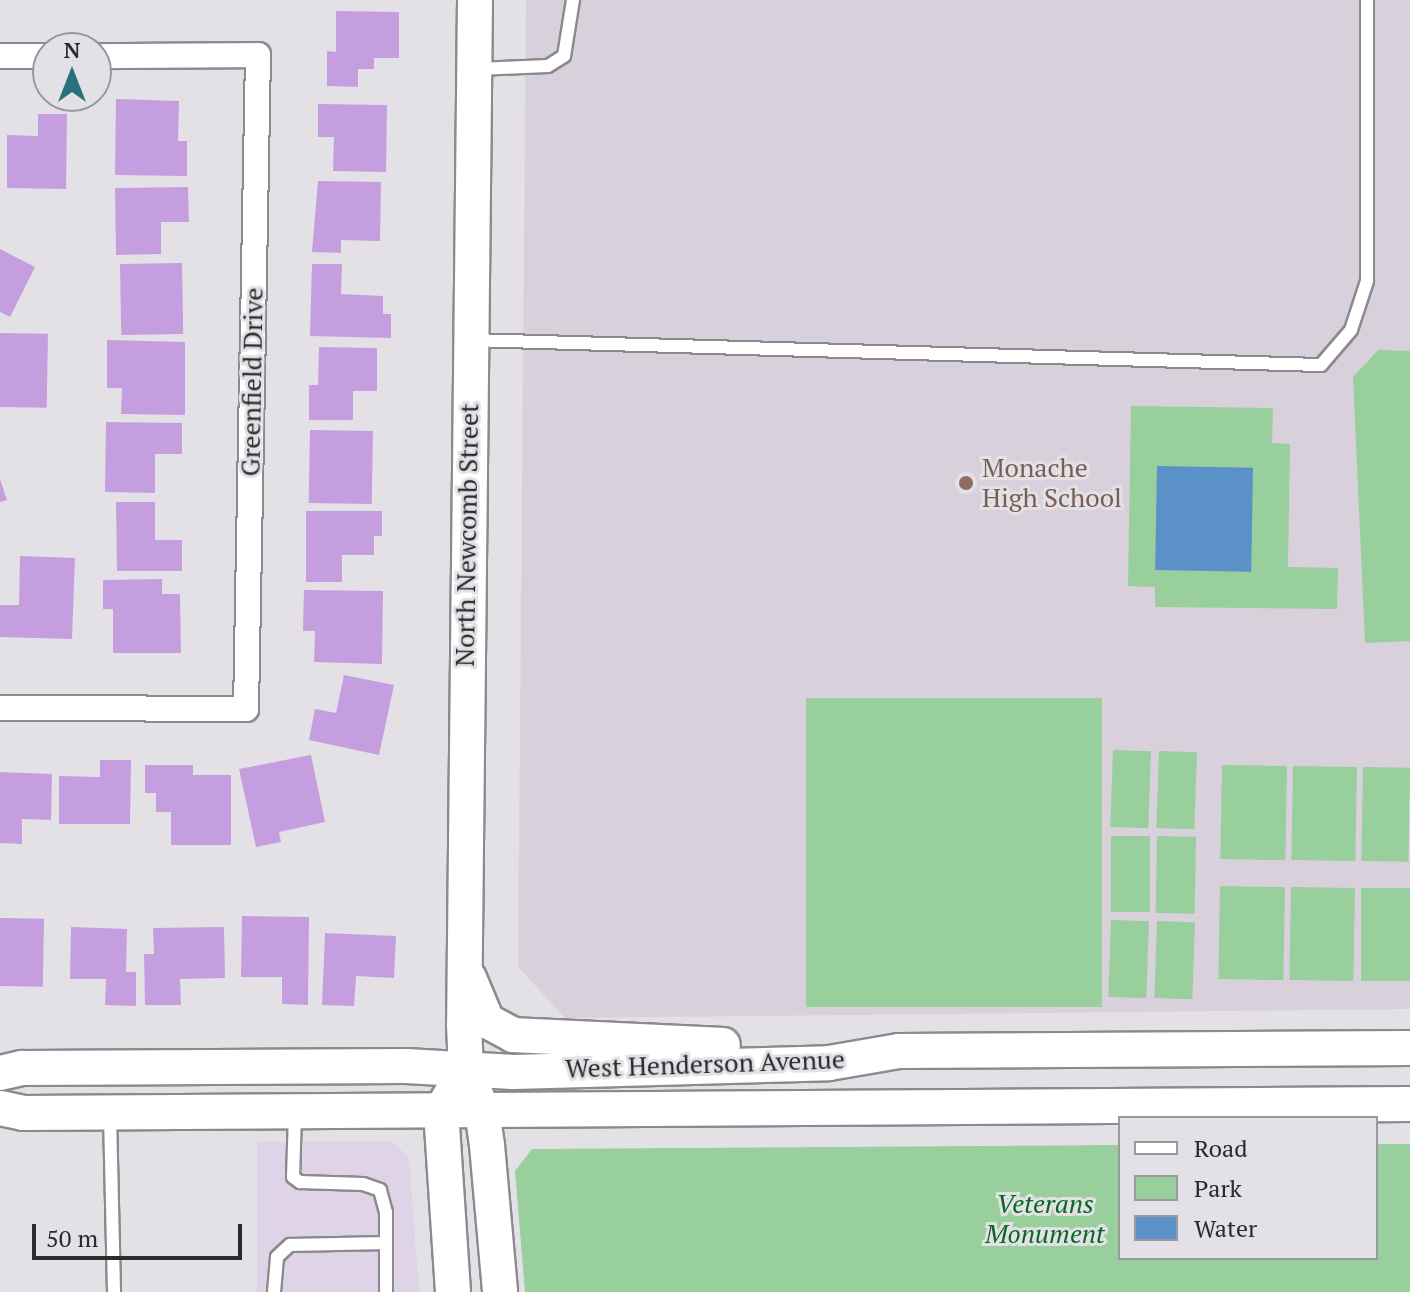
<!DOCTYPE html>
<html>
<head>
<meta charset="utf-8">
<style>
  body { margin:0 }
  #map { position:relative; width:1410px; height:1292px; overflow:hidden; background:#e4e1e6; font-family:"PT Serif",serif }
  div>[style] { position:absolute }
  .commercial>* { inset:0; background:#dfd3e7 }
  .built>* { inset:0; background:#d8d1dc }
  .green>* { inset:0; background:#99ce9d; transform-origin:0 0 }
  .water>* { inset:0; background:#5a91c9; transform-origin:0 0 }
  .building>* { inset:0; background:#c59ee0; transform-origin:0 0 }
  .roads { filter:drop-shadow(2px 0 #8c8a8e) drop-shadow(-2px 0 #8c8a8e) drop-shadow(0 2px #8c8a8e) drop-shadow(0 -2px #8c8a8e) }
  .service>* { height:12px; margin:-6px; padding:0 6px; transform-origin:6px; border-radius:6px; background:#fff }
  .minor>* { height:24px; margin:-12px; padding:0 12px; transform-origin:12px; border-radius:12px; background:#fff }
  .secondary>* { height:34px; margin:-17px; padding:0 17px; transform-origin:17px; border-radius:17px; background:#fff }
  .dots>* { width:22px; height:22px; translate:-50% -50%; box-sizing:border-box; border:4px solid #e4e1e6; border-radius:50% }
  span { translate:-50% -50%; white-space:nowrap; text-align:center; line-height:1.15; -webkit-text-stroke:6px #e4e1e6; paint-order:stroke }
  .street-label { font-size:26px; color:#2b2a2c }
  .education-label { font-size:26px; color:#785e54 }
  .left { translate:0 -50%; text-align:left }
  .park-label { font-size:26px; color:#086925; font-style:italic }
  .legend { position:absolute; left:1118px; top:1116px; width:260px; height:144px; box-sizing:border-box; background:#e4e1e6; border:2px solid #9a989c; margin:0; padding:10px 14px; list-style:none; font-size:24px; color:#2b2a2c }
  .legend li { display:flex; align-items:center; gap:16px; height:40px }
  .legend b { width:40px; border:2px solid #9a989c }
  .north { position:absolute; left:32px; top:32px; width:80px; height:80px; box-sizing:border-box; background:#e4e1e6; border:2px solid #9a989c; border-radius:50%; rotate:0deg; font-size:22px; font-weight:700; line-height:32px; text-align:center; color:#2b2a2c }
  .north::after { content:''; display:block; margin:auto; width:28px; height:36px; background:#296f7d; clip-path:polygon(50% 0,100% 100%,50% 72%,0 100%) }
  .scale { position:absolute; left:32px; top:1224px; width:210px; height:36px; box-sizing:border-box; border:4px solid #2b2a2c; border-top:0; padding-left:10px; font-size:24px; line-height:28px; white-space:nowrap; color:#2b2a2c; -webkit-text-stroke:6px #e4e1e6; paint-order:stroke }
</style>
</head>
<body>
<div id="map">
  <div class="commercial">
    <div style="clip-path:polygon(257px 1142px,392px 1142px,409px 1157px,419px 1292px,257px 1292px)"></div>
  </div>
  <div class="built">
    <div style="clip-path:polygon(526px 0,1410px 0,1410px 1009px,565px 1018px,518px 967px)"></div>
  </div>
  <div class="green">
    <div style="clip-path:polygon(1378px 350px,1410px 351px,1410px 641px,1365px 643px,1353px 377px)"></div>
    <div style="clip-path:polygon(1131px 406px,1273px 408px,1272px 443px,1290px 444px,1288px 567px,1338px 568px,1337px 609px,1155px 607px,1155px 587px,1128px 586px)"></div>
    <div style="left:806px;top:698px;width:296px;height:309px"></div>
    <div style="left:1113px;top:750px;width:38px;height:77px;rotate:2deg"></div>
    <div style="left:1159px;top:751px;width:38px;height:77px;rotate:2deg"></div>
    <div style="left:1222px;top:765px;width:65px;height:94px;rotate:1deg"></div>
    <div style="left:1293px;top:766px;width:64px;height:94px;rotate:1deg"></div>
    <div style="left:1363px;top:767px;width:47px;height:94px;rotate:1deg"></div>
    <div style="left:1111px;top:836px;width:39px;height:76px"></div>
    <div style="left:1157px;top:836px;width:39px;height:77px;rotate:1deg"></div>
    <div style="left:1220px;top:886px;width:65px;height:93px;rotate:1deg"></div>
    <div style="left:1291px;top:887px;width:64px;height:93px;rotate:1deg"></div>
    <div style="left:1361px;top:888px;width:49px;height:93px"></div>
    <div style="left:1111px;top:920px;width:38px;height:77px;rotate:2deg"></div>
    <div style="left:1157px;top:921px;width:38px;height:77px;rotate:2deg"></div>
    <div style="clip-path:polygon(1376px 1144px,1410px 1144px,1410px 1292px,525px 1292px,515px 1171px,532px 1149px,1120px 1145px,1120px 1258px,1376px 1258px)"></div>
  </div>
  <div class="water">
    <div style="left:1157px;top:466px;width:96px;height:104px;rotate:1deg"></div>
  </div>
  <div class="building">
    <div style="clip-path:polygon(336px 11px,399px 12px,399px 58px,374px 58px,374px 69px,358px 69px,358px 87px,327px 86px,327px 51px,336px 52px)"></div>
    <div style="clip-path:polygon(116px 99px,179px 101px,178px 141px,187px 141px,187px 176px,115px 175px)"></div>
    <div style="clip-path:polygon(318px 104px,387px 105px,386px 172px,333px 171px,334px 137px,318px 137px)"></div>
    <div style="clip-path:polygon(38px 114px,67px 114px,66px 189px,7px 188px,7px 135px,38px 136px)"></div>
    <div style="clip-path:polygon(318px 181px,381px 182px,380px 241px,341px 240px,341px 253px,312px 252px)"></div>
    <div style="clip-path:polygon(188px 187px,189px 222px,161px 222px,161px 254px,116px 255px,115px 188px)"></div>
    <div style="clip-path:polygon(0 249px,35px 267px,10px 317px,0 312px)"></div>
    <div style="left:182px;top:263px;width:71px;height:62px;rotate:89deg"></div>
    <div style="clip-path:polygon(312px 264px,342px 264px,341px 294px,383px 296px,383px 314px,391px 314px,391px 338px,310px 336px)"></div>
    <div style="left:0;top:333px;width:48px;height:74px;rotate:1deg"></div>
    <div style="clip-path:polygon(107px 340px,185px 342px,185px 415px,121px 414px,122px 388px,107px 388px)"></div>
    <div style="clip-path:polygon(319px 347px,377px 348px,377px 391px,353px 391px,353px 420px,309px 420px,309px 385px,318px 385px)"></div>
    <div style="clip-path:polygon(106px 422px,182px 423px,182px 454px,155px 454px,155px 493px,105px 492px)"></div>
    <div style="left:310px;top:430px;width:63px;height:73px;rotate:1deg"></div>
    <div style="clip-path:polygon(0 479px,7px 500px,0 502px)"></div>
    <div style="clip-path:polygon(116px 502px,155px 502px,155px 540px,182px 540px,182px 571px,117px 571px)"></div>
    <div style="clip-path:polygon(306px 511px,382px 511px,382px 536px,374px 536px,374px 555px,342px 555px,342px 582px,306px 582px)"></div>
    <div style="clip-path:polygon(20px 556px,75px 558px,72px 639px,0 637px,0 605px,19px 605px)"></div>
    <div style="clip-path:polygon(162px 579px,162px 594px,180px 594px,181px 653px,113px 653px,113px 609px,103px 609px,103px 580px)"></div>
    <div style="clip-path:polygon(304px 590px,383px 591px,382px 664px,314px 662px,315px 631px,303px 631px)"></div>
    <div style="clip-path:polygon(344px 675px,394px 685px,379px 755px,309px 740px,315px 709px,336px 713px)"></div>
    <div style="clip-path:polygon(311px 755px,325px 822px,279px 832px,281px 842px,256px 847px,239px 769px)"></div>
    <div style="clip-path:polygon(100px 760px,131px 760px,130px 824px,59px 824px,59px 776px,100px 777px)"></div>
    <div style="clip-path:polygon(145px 765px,193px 765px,193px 775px,231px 775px,231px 845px,171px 845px,171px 812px,156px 812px,156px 793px,145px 793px)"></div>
    <div style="clip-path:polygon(0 772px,52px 774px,51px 820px,22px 819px,22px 844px,0 843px)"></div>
    <div style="clip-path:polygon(242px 916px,309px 917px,308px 1005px,282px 1004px,282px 977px,241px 977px)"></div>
    <div style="left:0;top:918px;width:44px;height:68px;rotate:1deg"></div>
    <div style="clip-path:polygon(71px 927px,127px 929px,126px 972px,136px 972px,136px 1006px,105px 1005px,106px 979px,70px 979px)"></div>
    <div style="clip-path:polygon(224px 927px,225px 978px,180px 979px,181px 1005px,145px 1005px,144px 954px,154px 954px,153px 928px)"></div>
    <div style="clip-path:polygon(325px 933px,396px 936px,394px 978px,356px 976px,354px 1006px,322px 1005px)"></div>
  </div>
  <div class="roads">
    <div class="service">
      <div style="left:477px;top:69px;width:71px;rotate:-2.4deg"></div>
      <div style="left:548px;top:66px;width:19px;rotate:-32deg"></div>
      <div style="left:564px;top:56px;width:57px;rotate:-80.9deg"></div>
      <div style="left:472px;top:340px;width:849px;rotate:1.69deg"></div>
      <div style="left:1321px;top:365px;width:46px;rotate:-49.4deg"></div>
      <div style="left:1351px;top:330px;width:52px;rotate:-71.9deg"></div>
      <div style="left:1367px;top:281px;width:281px;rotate:-90deg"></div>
      <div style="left:295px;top:1114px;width:63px;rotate:91.8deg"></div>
      <div style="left:293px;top:1177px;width:9px;rotate:36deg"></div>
      <div style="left:300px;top:1182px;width:63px;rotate:1.8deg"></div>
      <div style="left:363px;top:1184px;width:18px;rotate:19deg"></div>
      <div style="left:380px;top:1190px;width:23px;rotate:75deg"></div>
      <div style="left:386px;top:1212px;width:80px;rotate:90deg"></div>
      <div style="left:110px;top:1115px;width:177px;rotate:88.7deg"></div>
      <div style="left:274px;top:1292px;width:35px;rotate:-85deg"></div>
      <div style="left:277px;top:1257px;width:18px;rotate:-43deg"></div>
      <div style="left:290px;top:1245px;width:96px;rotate:-1.2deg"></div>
    </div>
    <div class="minor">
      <div style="left:0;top:56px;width:48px"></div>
      <div style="left:0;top:708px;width:246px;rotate:0.2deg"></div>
      <div style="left:246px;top:709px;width:654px;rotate:-88.95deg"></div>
      <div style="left:258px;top:55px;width:162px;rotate:179.6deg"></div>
    </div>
    <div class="secondary">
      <div style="left:475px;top:0;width:1025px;rotate:90.61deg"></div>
      <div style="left:464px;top:1025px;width:44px;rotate:87.4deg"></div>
      <div style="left:466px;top:1069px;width:44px;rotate:68.7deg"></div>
      <div style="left:482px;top:1110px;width:35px;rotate:82deg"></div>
      <div style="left:487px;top:1145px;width:148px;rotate:84.9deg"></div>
      <div style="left:469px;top:978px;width:47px;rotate:67.3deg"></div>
      <div style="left:487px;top:1021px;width:30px;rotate:28deg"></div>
      <div style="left:513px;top:1035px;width:210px;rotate:2.7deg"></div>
      <div style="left:0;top:1073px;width:23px;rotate:-13deg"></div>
      <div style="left:22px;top:1068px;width:384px;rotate:-0.3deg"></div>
      <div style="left:406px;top:1066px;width:107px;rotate:3.2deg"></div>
      <div style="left:513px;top:1072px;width:316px;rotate:-1.6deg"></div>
      <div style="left:829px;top:1063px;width:71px;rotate:-9.7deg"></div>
      <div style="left:899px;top:1051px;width:511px;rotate:-0.34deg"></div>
      <div style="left:451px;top:1094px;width:20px;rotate:120deg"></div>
      <div style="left:441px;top:1111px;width:181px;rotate:86.2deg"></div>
      <div style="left:0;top:1108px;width:24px;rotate:12deg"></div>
      <div style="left:23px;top:1113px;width:1387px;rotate:-0.37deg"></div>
    </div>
  </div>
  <div class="dots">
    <div style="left:966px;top:483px;background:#8d6e63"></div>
  </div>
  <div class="street-label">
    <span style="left:252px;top:382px;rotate:-89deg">Greenfield Drive</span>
    <span style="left:467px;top:535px;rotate:-89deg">North Newcomb Street</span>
    <span style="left:705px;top:1064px;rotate:-2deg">West Henderson Avenue</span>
  </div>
  <div class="education-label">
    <span class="left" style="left:982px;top:483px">Monache<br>High School</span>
  </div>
  <div class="park-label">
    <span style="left:1045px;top:1219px">Veterans<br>Monument</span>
  </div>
  <ul class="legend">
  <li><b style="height:10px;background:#fff"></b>Road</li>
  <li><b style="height:22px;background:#99ce9d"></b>Park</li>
  <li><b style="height:22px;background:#5a91c9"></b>Water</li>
  </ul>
  <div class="north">N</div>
  <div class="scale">50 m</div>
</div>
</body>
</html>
